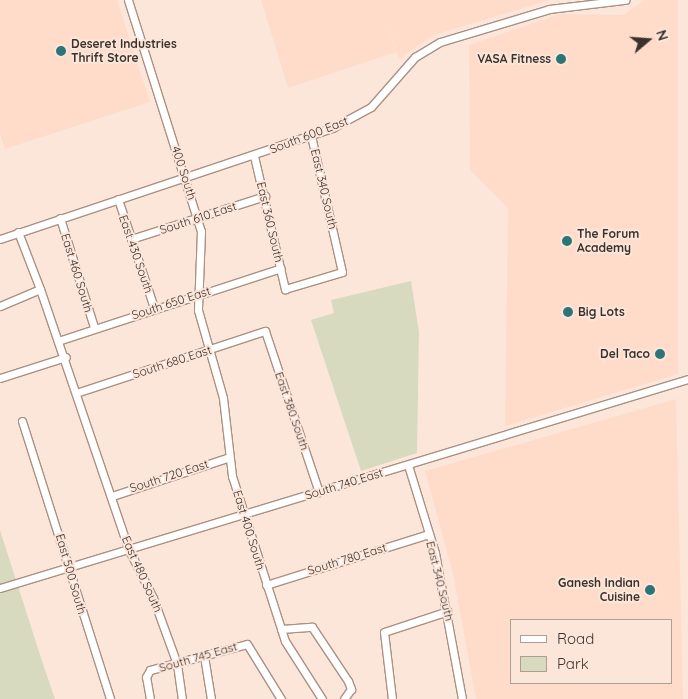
<!DOCTYPE html>
<html>
<head>
<meta charset="utf-8">
<style>
  body { margin:0 }
  #map { position:relative; width:688px; height:699px; overflow:hidden; background:#fce6da; font-family:Quicksand,sans-serif }
  div>[style] { position:absolute }
  .built>* { inset:0; background:#fedcc9 }
  .green>* { inset:0; background:#d8dac0 }
  .roads { filter:drop-shadow(1px 0 #aa9183) drop-shadow(-1px 0 #aa9183) drop-shadow(0 1px #aa9183) drop-shadow(0 -1px #aa9183) }
  .street>* { height:7px; margin:-3.5px; padding:0 3.5px; transform-origin:3.5px; border-radius:3.5px; background:#fff }
  .dots>* { width:14px; height:14px; translate:-50% -50%; box-sizing:border-box; border:2px solid #fce6da; border-radius:50% }
  span { translate:-50% -50%; white-space:nowrap; text-align:center; line-height:1.15; -webkit-text-stroke:4px #fce6da; paint-order:stroke }
  .poi-label { font-size:12px; color:#3c322c; font-weight:700 }
  .left { translate:0 -50%; text-align:left }
  .right { translate:-100% -50%; text-align:right }
  .street-label { font-size:12px; color:#3c322c }
  .legend { position:absolute; left:510px; top:619px; width:162px; height:65px; box-sizing:border-box; background:#fce6da; border:1px solid #af9e94; margin:0; padding:6px 9px; list-style:none; font-size:15px; color:#3c322c }
  .legend li { display:flex; align-items:center; gap:10px; height:25px }
  .legend b { width:25px; border:1px solid #af9e94 }
  .north { position:absolute; left:623px; top:15px; width:50px; height:50px; -webkit-text-stroke:4px #fce6da; paint-order:stroke; rotate:72deg; font-size:14px; font-weight:700; line-height:20px; text-align:center; color:#3c322c }
  .north::after { content:''; display:block; margin:auto; width:18px; height:22px; background:#3c322c; clip-path:polygon(50% 0,100% 100%,50% 72%,0 100%) }
</style>
</head>
<body>
<div id="map">
  <div class="built">
    <div style="clip-path:polygon(0 0,117px 0,150px 102px,5px 149px,0 134px)"></div>
    <div style="clip-path:polygon(261px 0,550px 0,434px 35px,399px 59px,386px 19px,396px 52px,288px 88px)"></div>
    <div style="clip-path:polygon(645px 0,678px 0,678px 374px,505px 426px,508px 208px,470px 170px,469px 45px,560px 14px,623px 15px)"></div>
    <div style="clip-path:polygon(evenodd,676px 399px,683px 699px,476px 699px,453px 574px,425px 471px,676px 399px,512px 620px,672px 620px,672px 683px,512px 683px,512px 620px)"></div>
  </div>
  <div class="green">
    <div style="clip-path:polygon(411px 281px,419px 332px,417px 453px,361px 471px,311px 320px,334px 313px,331px 300px)"></div>
    <div style="clip-path:polygon(0 530px,42px 661px,55px 699px,0 699px)"></div>
  </div>
  <div class="roads">
    <div class="street">
      <div style="left:128px;top:0;width:242px;rotate:72.5deg"></div>
      <div style="left:201px;top:231px;width:79px;rotate:92.2deg"></div>
      <div style="left:198px;top:310px;width:91px;rotate:74.1deg"></div>
      <div style="left:223px;top:398px;width:79px;rotate:83.4deg"></div>
      <div style="left:232px;top:476px;width:173px;rotate:72.2deg"></div>
      <div style="left:285px;top:641px;width:69px;rotate:57.5deg"></div>
      <div style="left:254px;top:156px;width:137px;rotate:76.9deg"></div>
      <div style="left:285px;top:289px;width:59px;rotate:-16.6deg"></div>
      <div style="left:342px;top:272px;width:140px;rotate:-102.8deg"></div>
      <div style="left:118px;top:199px;width:115px;rotate:71.7deg"></div>
      <div style="left:60px;top:218px;width:114px;rotate:72.7deg"></div>
      <div style="left:0;top:239px;width:352px;rotate:-18.5deg"></div>
      <div style="left:334px;top:127px;width:42px;rotate:-28.4deg"></div>
      <div style="left:371px;top:107px;width:67px;rotate:-48.7deg"></div>
      <div style="left:415px;top:57px;width:29px;rotate:-31deg"></div>
      <div style="left:440px;top:42px;width:114px;rotate:-16.8deg"></div>
      <div style="left:549px;top:9px;width:77px;rotate:-6.8deg"></div>
      <div style="left:131px;top:239px;width:141px;rotate:-17.8deg"></div>
      <div style="left:40px;top:289px;width:276px;rotate:71.2deg"></div>
      <div style="left:129px;top:550px;width:54px;rotate:63.4deg"></div>
      <div style="left:153px;top:598px;width:70px;rotate:70deg"></div>
      <div style="left:177px;top:664px;width:35px;rotate:82deg"></div>
      <div style="left:0;top:306px;width:43px;rotate:-23deg"></div>
      <div style="left:40px;top:289px;width:61px;rotate:-111.1deg"></div>
      <div style="left:61px;top:340px;width:231px;rotate:-18.1deg"></div>
      <div style="left:0;top:378px;width:69px;rotate:-17.7deg"></div>
      <div style="left:79px;top:392px;width:196px;rotate:-18.2deg"></div>
      <div style="left:265px;top:331px;width:170px;rotate:71.5deg"></div>
      <div style="left:22px;top:421px;width:292px;rotate:72.4deg"></div>
      <div style="left:408px;top:465px;width:92px;rotate:72.9deg"></div>
      <div style="left:435px;top:553px;width:148px;rotate:79.5deg"></div>
      <div style="left:112px;top:496px;width:121px;rotate:-18.3deg"></div>
      <div style="left:266px;top:585px;width:171px;rotate:-17.4deg"></div>
      <div style="left:0;top:588px;width:719px;rotate:-16.9deg"></div>
      <div style="left:281px;top:629px;width:31px;rotate:-4deg"></div>
      <div style="left:312px;top:627px;width:65px;rotate:56.3deg"></div>
      <div style="left:348px;top:681px;width:9px;rotate:69deg"></div>
      <div style="left:351px;top:689px;width:12px;rotate:125deg"></div>
      <div style="left:204px;top:656px;width:44px;rotate:80.8deg"></div>
      <div style="left:150px;top:699px;width:22px;rotate:-100deg"></div>
      <div style="left:146px;top:677px;width:8px;rotate:-60deg"></div>
      <div style="left:150px;top:670px;width:100px;rotate:-15deg"></div>
      <div style="left:247px;top:644px;width:65px;rotate:58.3deg"></div>
      <div style="left:392px;top:699px;width:67px;rotate:-96.8deg"></div>
      <div style="left:384px;top:632px;width:67px;rotate:-18.2deg"></div>
    </div>
  </div>
  <div class="dots">
    <div style="left:61px;top:51px;background:#2b7578"></div>
    <div style="left:561px;top:59px;background:#2b7578"></div>
    <div style="left:567px;top:241px;background:#2b7578"></div>
    <div style="left:568px;top:312px;background:#2b7578"></div>
    <div style="left:660px;top:354px;background:#2b7578"></div>
    <div style="left:650px;top:590px;background:#2b7578"></div>
  </div>
  <div class="poi-label">
    <span class="left" style="left:71px;top:51px">Deseret Industries<br>Thrift Store</span>
    <span class="right" style="left:551px;top:59px">VASA Fitness</span>
    <span class="left" style="left:577px;top:241px">The Forum<br>Academy</span>
    <span class="left" style="left:578px;top:312px">Big Lots</span>
    <span class="right" style="left:650px;top:354px">Del Taco</span>
    <span class="right" style="left:640px;top:590px">Ganesh Indian<br>Cuisine</span>
  </div>
  <div class="street-label">
    <span style="left:309px;top:135px;rotate:-21deg">South 600 East</span>
    <span style="left:184px;top:173px;rotate:72deg">400 South</span>
    <span style="left:324px;top:189px;rotate:77deg">East 340 South</span>
    <span style="left:198px;top:218px;rotate:-18deg">South 610 East</span>
    <span style="left:270px;top:222px;rotate:77deg">East 360 South</span>
    <span style="left:136px;top:254px;rotate:71deg">East 430 South</span>
    <span style="left:77px;top:273px;rotate:73deg">East 460 South</span>
    <span style="left:171px;top:303px;rotate:-18deg">South 650 East</span>
    <span style="left:172px;top:362px;rotate:-18deg">South 680 East</span>
    <span style="left:292px;top:411px;rotate:71deg">East 380 South</span>
    <span style="left:169px;top:476px;rotate:-18deg">South 720 East</span>
    <span style="left:344px;top:484px;rotate:-17deg">South 740 East</span>
    <span style="left:249px;top:530px;rotate:73deg">East 400 South</span>
    <span style="left:347px;top:559px;rotate:-17deg">South 780 East</span>
    <span style="left:71px;top:574px;rotate:74deg">East 500 South</span>
    <span style="left:142px;top:574px;rotate:66deg">East 480 South</span>
    <span style="left:440px;top:581px;rotate:76deg">East 340 South</span>
    <span style="left:198px;top:657px;rotate:-16deg">South 745 East</span>
  </div>
  <ul class="legend">
  <li><b style="height:6px;background:#fff"></b>Road</li>
  <li><b style="height:14px;background:#d8dac0"></b>Park</li>
  </ul>
  <div class="north">N</div>
</div>
</body>
</html>
